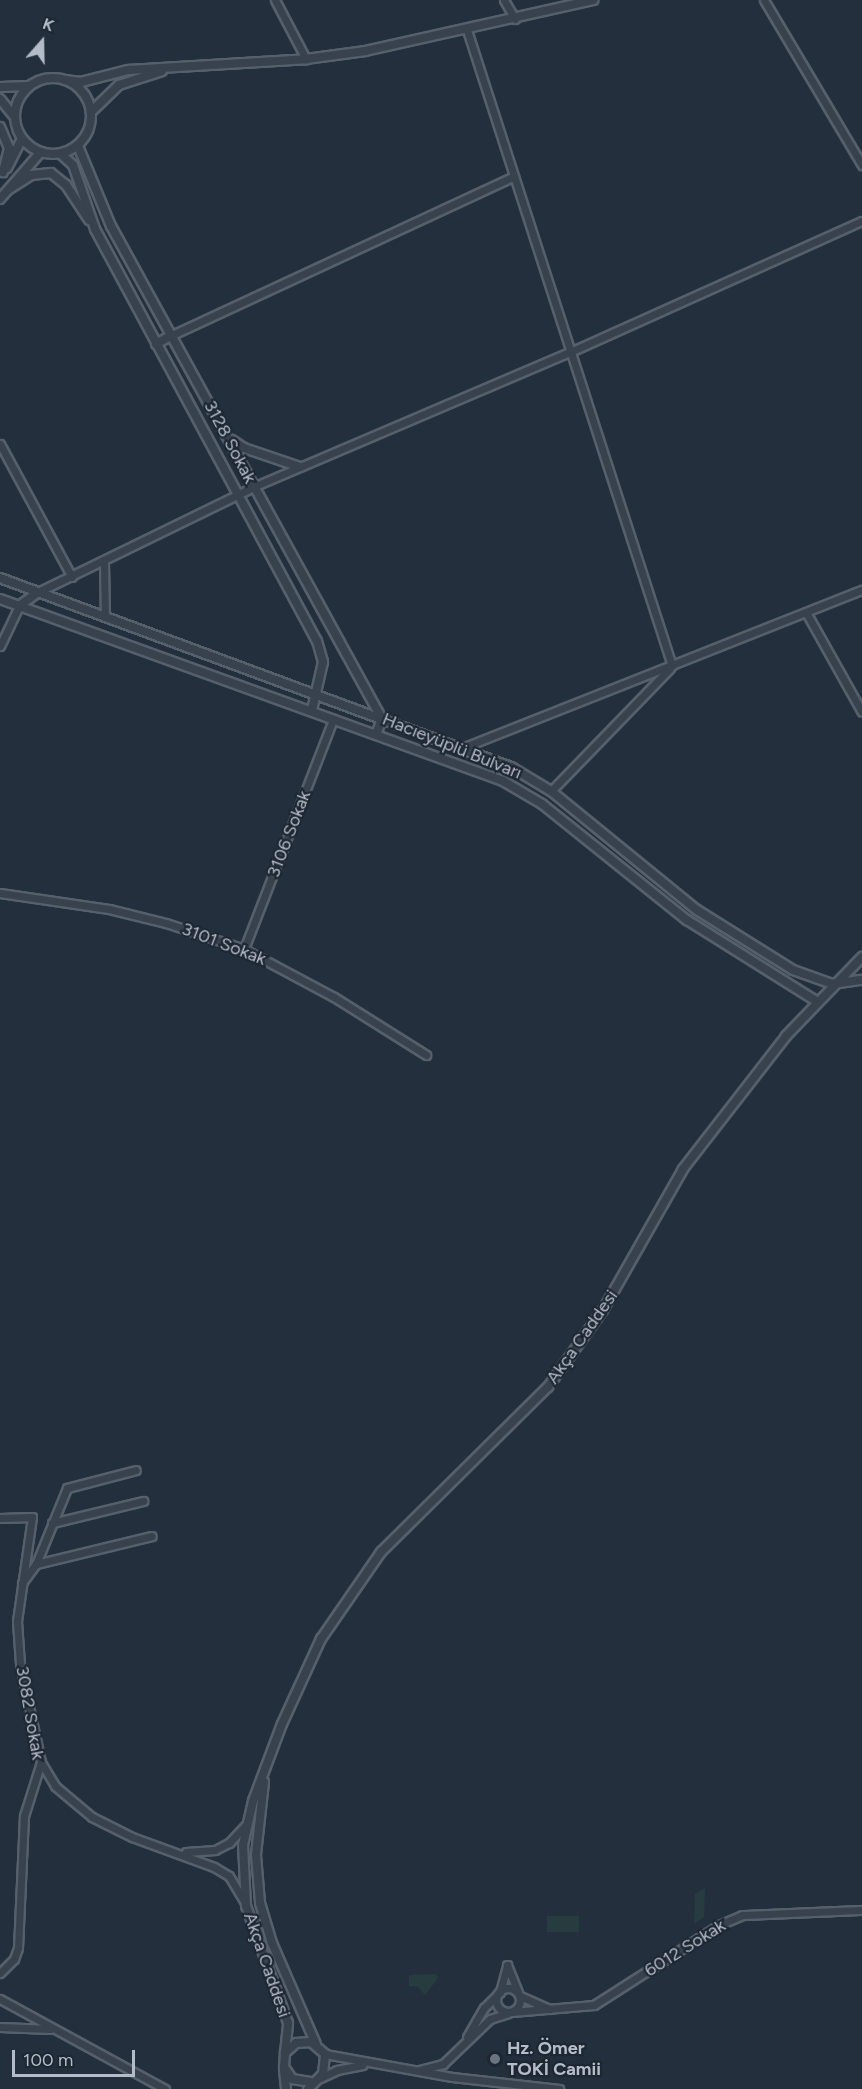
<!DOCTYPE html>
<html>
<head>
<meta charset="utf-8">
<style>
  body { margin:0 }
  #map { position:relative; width:862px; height:2089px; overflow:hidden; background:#242f3e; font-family:Figtree,sans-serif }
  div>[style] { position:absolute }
  .green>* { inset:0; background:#263c3f; transform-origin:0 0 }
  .roads { filter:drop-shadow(2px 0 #565f6c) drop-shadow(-2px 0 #565f6c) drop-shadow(0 2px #565f6c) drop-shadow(0 -2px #565f6c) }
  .minor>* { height:7px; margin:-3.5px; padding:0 3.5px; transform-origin:3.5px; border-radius:3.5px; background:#38414e }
  .minor>.ring { margin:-3.5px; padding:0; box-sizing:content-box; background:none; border:7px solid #38414e; border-radius:50% }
  .tertiary>* { height:8px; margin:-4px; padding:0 4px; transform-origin:4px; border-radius:4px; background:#38414e }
  .tertiary>.ring { margin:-4px; padding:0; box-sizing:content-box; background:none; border:8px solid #38414e; border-radius:50% }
  .dots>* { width:16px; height:16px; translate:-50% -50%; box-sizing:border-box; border:3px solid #1d2633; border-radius:50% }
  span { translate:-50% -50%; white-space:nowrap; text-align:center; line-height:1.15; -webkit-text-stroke:4.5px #1d2633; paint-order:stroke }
  .street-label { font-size:18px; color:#b4bcc9 }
  .poi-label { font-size:18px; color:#b4bcc9; font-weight:700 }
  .left { translate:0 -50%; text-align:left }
  .north { position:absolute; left:12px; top:12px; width:60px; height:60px; -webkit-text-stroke:4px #1d2633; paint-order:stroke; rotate:20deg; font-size:16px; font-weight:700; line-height:24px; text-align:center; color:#b4bcc9 }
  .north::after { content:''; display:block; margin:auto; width:21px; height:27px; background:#b4bcc9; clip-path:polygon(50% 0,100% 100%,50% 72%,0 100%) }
  .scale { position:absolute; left:12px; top:2050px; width:123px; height:27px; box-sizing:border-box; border:3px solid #b4bcc9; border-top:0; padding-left:8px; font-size:18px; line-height:21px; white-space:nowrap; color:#b4bcc9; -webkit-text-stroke:4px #1d2633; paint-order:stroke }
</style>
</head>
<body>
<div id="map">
  <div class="green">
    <div style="clip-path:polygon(705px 1888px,704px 1917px,694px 1924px,695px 1894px)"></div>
    <div style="left:547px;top:1916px;width:32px;height:16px"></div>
    <div style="clip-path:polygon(436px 1974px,438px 1978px,425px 1995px,418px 1987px,409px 1986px,409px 1975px)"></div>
  </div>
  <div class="roads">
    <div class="minor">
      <div style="left:275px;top:0;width:67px;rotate:62.3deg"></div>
      <div style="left:504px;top:0;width:22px;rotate:60deg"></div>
      <div style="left:764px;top:0;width:192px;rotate:59.3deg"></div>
      <div style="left:467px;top:30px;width:668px;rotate:72.13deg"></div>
      <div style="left:172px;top:335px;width:377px;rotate:-24.9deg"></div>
      <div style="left:0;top:444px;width:151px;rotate:61.6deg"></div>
      <div style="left:104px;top:562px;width:55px;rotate:89deg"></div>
      <div style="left:38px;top:592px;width:239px;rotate:-26deg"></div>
      <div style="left:253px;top:487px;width:345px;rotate:-23.1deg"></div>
      <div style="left:570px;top:352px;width:320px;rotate:-24.2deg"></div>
      <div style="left:807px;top:614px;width:112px;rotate:60.7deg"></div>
      <div style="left:0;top:646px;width:44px;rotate:-64.6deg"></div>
      <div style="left:462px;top:748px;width:430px;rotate:-21.6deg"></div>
      <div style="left:551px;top:791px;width:171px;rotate:-45.9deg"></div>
      <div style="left:0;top:893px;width:110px;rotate:8.4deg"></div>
      <div style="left:109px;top:909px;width:59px;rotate:13.8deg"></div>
      <div style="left:166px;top:923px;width:82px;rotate:18.4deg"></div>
      <div style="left:244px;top:949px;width:102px;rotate:28.1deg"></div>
      <div style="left:334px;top:997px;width:109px;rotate:32.2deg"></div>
      <div style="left:244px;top:949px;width:247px;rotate:-68.8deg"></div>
      <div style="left:0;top:1518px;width:32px;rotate:-2deg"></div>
      <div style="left:32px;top:1517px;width:105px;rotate:98.2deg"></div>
      <div style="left:17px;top:1621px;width:43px;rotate:86deg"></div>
      <div style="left:20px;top:1664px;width:100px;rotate:77.9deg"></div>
      <div style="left:41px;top:1762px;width:57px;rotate:107.5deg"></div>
      <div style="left:24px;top:1816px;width:132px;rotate:92.6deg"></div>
      <div style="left:18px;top:1948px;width:12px;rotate:110deg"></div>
      <div style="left:14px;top:1959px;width:20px;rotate:135deg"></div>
      <div style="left:52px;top:1523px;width:94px;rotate:-13.6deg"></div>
      <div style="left:36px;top:1564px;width:82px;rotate:-67.8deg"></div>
      <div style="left:67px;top:1488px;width:71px;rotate:-14.6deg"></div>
      <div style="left:22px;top:1583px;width:24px;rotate:-54deg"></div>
      <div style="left:36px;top:1564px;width:119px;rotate:-13.6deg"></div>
      <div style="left:42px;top:1764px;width:26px;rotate:59deg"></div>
      <div style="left:55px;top:1786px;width:48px;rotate:40deg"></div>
      <div style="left:92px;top:1817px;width:45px;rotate:26.6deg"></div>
      <div style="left:132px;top:1837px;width:87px;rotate:20.1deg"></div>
      <div style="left:214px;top:1867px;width:17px;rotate:31deg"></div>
      <div style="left:229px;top:1876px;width:31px;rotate:59deg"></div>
      <div style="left:186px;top:1852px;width:29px;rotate:-4deg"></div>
      <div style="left:215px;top:1850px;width:16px;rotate:-27deg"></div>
      <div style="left:229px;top:1843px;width:25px;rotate:-47deg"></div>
      <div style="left:507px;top:1965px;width:29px;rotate:68deg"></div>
      <div class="ring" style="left:496px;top:1988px;width:17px;height:17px"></div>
      <div style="left:520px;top:1996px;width:32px;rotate:24deg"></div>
      <div style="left:0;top:1999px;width:188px;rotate:28.6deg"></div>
      <div style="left:512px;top:2012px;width:82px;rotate:-4.9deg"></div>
      <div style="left:594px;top:2005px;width:148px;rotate:-32.6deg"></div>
      <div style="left:719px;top:1925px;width:25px;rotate:-23deg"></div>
      <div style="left:742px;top:1915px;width:120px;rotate:-2.4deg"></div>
      <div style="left:0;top:2027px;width:50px;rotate:2.3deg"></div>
      <div style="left:467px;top:2037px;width:34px;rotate:-60deg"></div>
      <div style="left:484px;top:2008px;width:23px;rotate:-45deg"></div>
      <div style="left:500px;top:1992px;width:28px;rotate:-75deg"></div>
      <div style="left:325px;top:2054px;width:129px;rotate:10.3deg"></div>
      <div style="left:452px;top:2077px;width:108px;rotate:6.4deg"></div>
      <div style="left:420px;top:2070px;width:24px;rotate:-15deg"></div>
      <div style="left:443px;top:2064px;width:65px;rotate:-43.8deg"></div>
      <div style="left:490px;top:2019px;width:19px;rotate:-18deg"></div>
      <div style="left:320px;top:2078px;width:19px;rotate:-25deg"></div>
      <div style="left:337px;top:2070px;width:26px;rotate:-11deg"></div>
    </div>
    <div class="tertiary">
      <div class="ring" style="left:15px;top:78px;width:68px;height:68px"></div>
      <div style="left:65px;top:80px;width:16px;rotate:7deg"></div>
      <div style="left:81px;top:82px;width:49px;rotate:-14.3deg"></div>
      <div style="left:128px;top:70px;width:178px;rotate:-3.5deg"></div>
      <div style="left:306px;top:59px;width:60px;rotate:-7.7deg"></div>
      <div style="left:365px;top:51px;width:234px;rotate:-12.6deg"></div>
      <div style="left:0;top:87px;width:29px;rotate:-2deg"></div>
      <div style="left:0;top:99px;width:22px;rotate:51deg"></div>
      <div style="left:91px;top:112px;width:39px;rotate:-44deg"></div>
      <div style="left:119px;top:85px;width:45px;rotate:-18deg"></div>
      <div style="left:0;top:127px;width:23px;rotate:67deg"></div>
      <div style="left:9px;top:148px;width:25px;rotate:104deg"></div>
      <div style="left:78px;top:146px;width:87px;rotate:67.6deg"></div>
      <div style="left:111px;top:226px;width:563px;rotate:61.2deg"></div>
      <div style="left:382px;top:719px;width:17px;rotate:111deg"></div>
      <div style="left:61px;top:154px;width:16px;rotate:43deg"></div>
      <div style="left:73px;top:165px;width:68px;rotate:71deg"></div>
      <div style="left:95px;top:229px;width:468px;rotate:61.7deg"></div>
      <div style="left:317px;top:641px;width:22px;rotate:74deg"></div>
      <div style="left:323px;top:662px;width:49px;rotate:102.9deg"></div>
      <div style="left:7px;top:168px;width:33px;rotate:-63deg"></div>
      <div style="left:8px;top:190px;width:27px;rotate:-33deg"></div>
      <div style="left:31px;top:175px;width:20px;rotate:-6deg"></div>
      <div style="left:51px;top:173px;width:19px;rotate:39deg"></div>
      <div style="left:66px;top:185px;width:42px;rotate:56.7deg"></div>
      <div style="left:0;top:199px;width:61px;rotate:-49deg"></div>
      <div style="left:156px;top:344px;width:18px;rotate:-29deg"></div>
      <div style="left:232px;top:440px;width:14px;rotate:34deg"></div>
      <div style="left:244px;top:448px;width:59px;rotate:18.7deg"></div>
      <div style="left:0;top:578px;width:545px;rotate:20.3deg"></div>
      <div style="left:511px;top:767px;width:47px;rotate:31deg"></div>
      <div style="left:551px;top:791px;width:188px;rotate:39.2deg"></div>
      <div style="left:697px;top:910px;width:113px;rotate:32deg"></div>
      <div style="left:793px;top:970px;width:41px;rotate:19.7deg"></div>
      <div style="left:832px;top:984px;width:30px;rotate:-8deg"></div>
      <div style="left:0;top:599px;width:535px;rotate:19.89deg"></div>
      <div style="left:503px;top:781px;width:45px;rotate:30.5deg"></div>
      <div style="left:542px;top:804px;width:186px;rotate:38.7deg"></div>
      <div style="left:687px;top:920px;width:152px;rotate:32.1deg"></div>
      <div style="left:19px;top:606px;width:24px;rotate:-36deg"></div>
      <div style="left:264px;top:1782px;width:73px;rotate:96.3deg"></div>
      <div style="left:256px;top:1855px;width:48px;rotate:85.2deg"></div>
      <div style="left:260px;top:1903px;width:42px;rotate:73.3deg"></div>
      <div style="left:272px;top:1943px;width:110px;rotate:66.5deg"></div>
      <div style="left:285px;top:2053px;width:30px;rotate:-84deg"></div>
      <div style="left:288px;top:2023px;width:124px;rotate:-109.7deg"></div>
      <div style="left:246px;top:1906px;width:61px;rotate:-92.8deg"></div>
      <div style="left:243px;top:1845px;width:45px;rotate:-77.2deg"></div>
      <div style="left:253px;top:1801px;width:82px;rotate:-69.4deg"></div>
      <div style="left:282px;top:1724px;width:94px;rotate:-65.4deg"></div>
      <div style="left:321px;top:1639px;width:106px;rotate:-55.4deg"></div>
      <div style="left:381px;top:1552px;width:235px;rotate:-44.7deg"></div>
      <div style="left:548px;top:1387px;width:95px;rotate:-54.5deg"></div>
      <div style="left:603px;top:1310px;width:162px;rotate:-60.4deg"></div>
      <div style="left:683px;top:1169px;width:168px;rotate:-52.2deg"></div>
      <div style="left:786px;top:1036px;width:110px;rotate:-46.1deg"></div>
      <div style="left:284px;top:2070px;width:19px;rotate:84deg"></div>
      <div style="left:308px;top:2089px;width:21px;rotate:-45deg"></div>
      <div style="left:323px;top:2074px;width:20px;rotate:-84deg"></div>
      <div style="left:325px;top:2054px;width:18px;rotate:-139deg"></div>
      <div style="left:311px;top:2042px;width:15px;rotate:176deg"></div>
      <div style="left:296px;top:2043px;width:15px;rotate:138deg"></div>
      <div style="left:285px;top:2053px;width:14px;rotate:94deg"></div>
      <div style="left:284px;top:2067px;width:14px;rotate:56deg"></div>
      <div style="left:292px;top:2079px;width:20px;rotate:9deg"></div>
    </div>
  </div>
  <div class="dots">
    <div style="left:495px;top:2059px;background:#6b7280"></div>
  </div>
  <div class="street-label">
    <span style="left:230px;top:442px;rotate:62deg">3128 Sokak</span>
    <span style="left:452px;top:746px;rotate:22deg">Hacıeyüplü Bulvarı</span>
    <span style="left:289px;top:834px;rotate:-69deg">3106 Sokak</span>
    <span style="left:224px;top:944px;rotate:21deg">3101 Sokak</span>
    <span style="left:582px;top:1337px;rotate:-55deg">Akça Caddesi</span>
    <span style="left:30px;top:1713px;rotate:80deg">3082 Sokak</span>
    <span style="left:685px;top:1948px;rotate:-32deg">6012 Sokak</span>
    <span style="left:267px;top:1965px;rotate:71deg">Akça Caddesi</span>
  </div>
  <div class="poi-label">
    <span class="left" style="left:507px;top:2059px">Hz. Ömer<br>TOKİ Camii</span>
  </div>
  <div class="north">K</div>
  <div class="scale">100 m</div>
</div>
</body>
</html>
